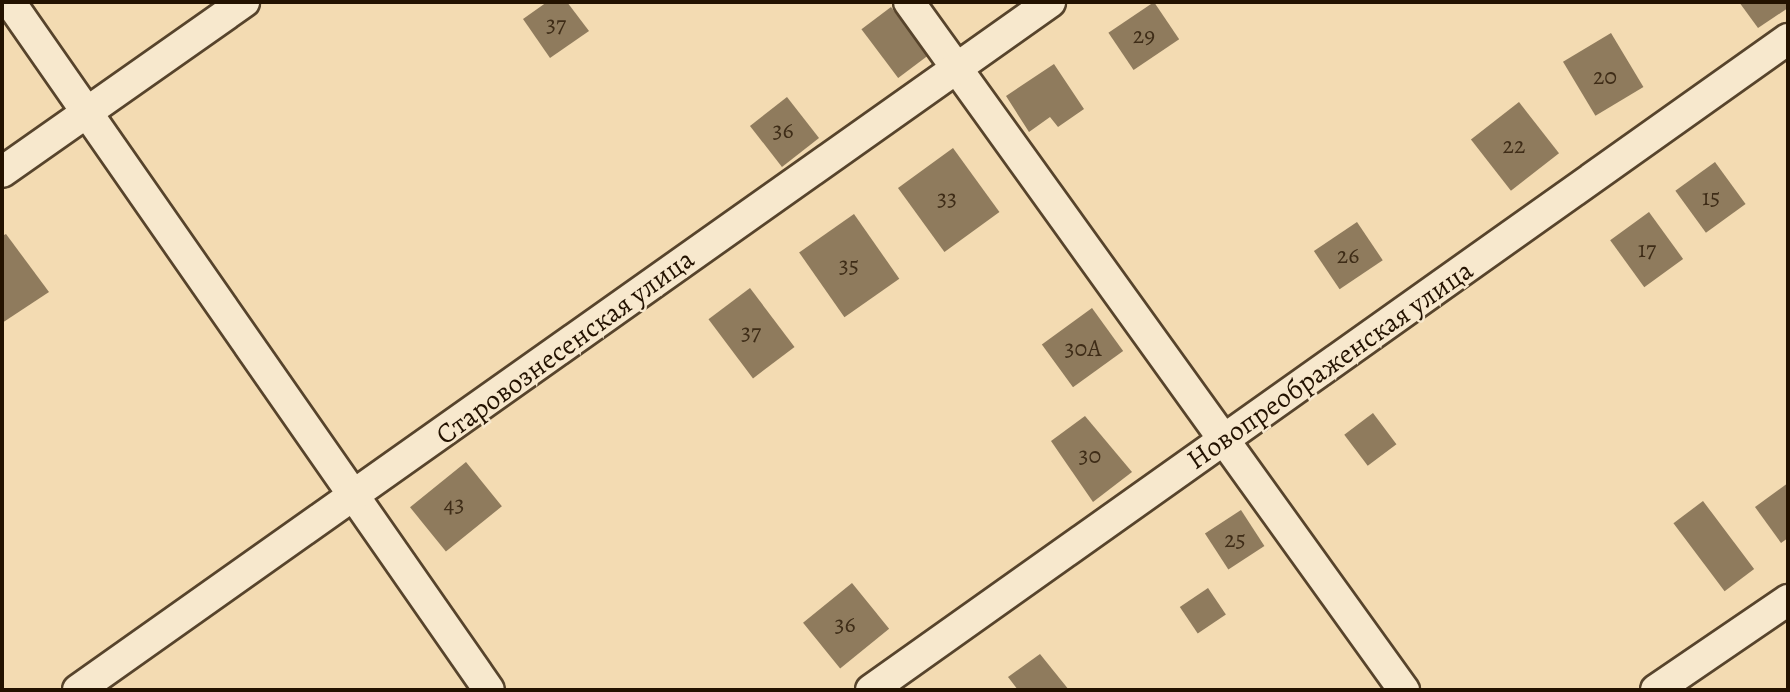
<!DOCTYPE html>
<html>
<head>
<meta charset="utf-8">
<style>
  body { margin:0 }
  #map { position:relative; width:1790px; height:692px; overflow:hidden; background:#f3dbb2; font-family:Alegreya,serif }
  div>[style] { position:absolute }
  .building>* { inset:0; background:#8f7b5d; transform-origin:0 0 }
  .roads { filter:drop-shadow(2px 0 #57442c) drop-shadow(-2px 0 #57442c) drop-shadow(0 2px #57442c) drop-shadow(0 -2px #57442c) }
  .street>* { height:30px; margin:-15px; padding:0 15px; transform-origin:15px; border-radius:15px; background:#f7e8cd }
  span { translate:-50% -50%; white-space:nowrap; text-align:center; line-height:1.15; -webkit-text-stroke:5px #f7e8cd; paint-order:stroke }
  .number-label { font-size:24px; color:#3e2c17 }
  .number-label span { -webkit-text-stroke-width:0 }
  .street-label { font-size:28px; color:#231200 }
  .frame { position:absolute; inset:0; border:4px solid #231200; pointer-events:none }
</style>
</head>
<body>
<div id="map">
  <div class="building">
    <div style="clip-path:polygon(547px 2px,567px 2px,589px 31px,550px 58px,523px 19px)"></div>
    <div style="left:1154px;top:2px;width:45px;height:55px;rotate:56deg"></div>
    <div style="clip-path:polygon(1739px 2px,1788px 2px,1788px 8px,1758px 28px)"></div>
    <div style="left:891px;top:7px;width:61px;height:37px;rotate:53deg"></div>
    <div style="left:1611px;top:33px;width:63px;height:56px;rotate:59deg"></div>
    <div style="clip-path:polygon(1054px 64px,1084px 109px,1058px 127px,1050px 117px,1029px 132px,1006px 96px)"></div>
    <div style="left:787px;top:97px;width:52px;height:47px;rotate:52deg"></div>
    <div style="left:1519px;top:102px;width:65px;height:61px;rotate:52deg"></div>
    <div style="left:953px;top:148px;width:79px;height:68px;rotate:54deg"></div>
    <div style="left:1715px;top:162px;width:52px;height:49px;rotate:54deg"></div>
    <div style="left:1649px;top:212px;width:58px;height:48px;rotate:54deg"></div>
    <div style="left:854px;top:214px;width:79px;height:67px;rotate:55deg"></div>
    <div style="left:1357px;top:222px;width:46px;height:52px;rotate:56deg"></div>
    <div style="clip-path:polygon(6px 234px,49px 292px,2px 323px,2px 236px)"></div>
    <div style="left:750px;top:288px;width:74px;height:52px;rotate:53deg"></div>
    <div style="left:1092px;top:308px;width:53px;height:62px;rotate:54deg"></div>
    <div style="left:1373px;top:413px;width:39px;height:36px;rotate:53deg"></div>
    <div style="clip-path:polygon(1085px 416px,1132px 472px,1093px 502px,1051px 441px)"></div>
    <div style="left:466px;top:462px;width:57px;height:72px;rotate:51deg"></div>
    <div style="clip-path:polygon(1788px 483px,1788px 538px,1781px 543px,1755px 507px)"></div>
    <div style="left:1703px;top:501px;width:85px;height:37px;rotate:53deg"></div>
    <div style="left:1241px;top:510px;width:43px;height:43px;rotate:57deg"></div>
    <div style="left:852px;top:583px;width:59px;height:63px;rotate:51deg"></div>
    <div style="left:1208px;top:588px;width:32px;height:34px;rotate:56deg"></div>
    <div style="clip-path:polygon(1040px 654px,1069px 690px,1018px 690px,1008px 677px)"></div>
  </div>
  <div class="roads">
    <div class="street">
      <div style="left:10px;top:2px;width:838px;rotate:55.15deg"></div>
      <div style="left:909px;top:2px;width:848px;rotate:54.27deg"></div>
      <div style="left:2px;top:172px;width:296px;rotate:-35.1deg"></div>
      <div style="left:78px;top:690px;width:1191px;rotate:-35.29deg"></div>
      <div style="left:871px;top:690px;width:1125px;rotate:-35.37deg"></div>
      <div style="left:1656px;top:690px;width:160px;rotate:-34.3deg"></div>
    </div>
  </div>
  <div class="number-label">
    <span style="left:556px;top:25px">37</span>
    <span style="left:1144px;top:36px">29</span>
    <span style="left:1605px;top:77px">20</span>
    <span style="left:783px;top:131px">36</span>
    <span style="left:1514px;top:146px">22</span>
    <span style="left:1711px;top:198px">15</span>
    <span style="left:947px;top:199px">33</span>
    <span style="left:1647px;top:250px">17</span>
    <span style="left:1348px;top:256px">26</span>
    <span style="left:849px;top:266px">35</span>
    <span style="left:751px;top:333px">37</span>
    <span style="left:1083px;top:349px">30А</span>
    <span style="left:1090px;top:456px">30</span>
    <span style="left:454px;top:505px">43</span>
    <span style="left:1235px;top:540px">25</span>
    <span style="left:845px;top:625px">36</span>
  </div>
  <div class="street-label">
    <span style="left:565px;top:347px;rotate:-36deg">Старовознесенская улица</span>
    <span style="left:1330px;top:365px;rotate:-35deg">Новопреображенская улица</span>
  </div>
  <div class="frame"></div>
</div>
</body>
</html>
